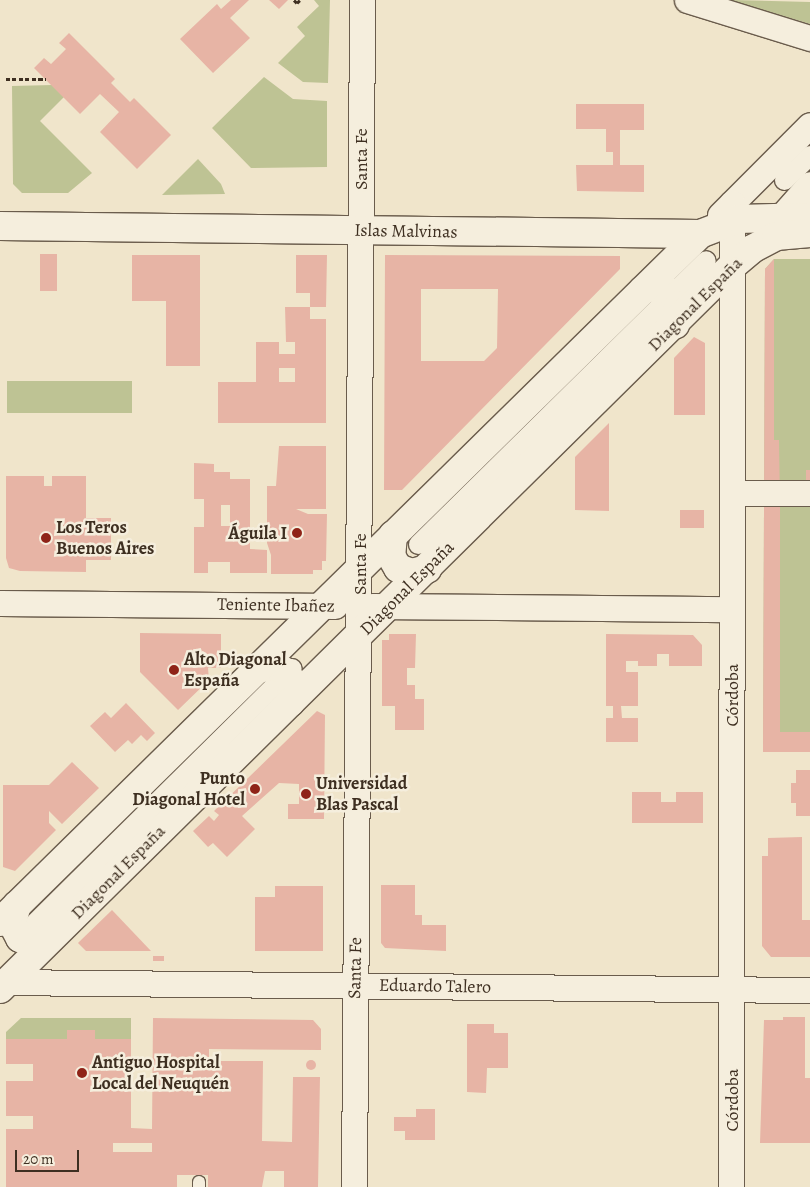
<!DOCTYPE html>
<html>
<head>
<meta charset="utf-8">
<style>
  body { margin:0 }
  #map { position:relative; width:810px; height:1187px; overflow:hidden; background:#f0e5cb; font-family:Alegreya,serif }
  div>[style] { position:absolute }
  .green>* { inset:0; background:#bec394; transform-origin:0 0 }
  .building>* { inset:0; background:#e7b4a5; transform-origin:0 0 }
  .round { border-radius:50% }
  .path>* { height:3px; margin-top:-1.5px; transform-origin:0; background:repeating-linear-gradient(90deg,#3e2f21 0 4px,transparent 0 6.5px) }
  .roads { filter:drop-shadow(1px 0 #6a5c4c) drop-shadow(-1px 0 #6a5c4c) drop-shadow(0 1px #6a5c4c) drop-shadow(0 -1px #6a5c4c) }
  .service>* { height:12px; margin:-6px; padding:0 6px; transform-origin:6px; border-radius:6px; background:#f5eedd }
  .pedestrian>* { height:19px; margin:-9.5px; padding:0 9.5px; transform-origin:9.5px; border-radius:9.5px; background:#f5eedd }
  .minor>* { height:25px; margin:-12.5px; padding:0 12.5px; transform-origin:12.5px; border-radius:12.5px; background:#f5eedd }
  .secondary>* { height:28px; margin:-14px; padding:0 14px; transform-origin:14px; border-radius:14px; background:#f5eedd }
  .dots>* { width:14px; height:14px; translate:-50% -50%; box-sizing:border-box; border:2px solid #f5eedd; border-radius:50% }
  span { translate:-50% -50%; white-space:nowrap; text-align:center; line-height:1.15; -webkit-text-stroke:5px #f5eedd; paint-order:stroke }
  .street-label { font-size:18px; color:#3e2f21 }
  .poi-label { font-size:18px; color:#3e2f21; font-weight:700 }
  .left { translate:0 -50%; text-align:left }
  .right { translate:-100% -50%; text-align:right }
  .scale { position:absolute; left:15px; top:1150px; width:64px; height:22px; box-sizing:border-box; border:2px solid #3e2f21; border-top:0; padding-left:6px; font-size:15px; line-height:18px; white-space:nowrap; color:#3e2f21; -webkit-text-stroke:4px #f5eedd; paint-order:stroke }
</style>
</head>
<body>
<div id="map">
  <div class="green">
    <div style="clip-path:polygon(314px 0,330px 0,328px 83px,303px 82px,278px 63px,305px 36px,297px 27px,319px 6px)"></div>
    <div style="clip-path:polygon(731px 0,810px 2px,810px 24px)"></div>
    <div style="clip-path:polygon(264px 77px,293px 99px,327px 101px,327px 167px,251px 168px,212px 128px)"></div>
    <div style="clip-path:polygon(52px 85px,64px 97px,40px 121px,92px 173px,68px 193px,22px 193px,13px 184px,12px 86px)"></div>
    <div style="clip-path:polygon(198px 159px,221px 184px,225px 194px,162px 195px)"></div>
    <div style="clip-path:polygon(774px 259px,810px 259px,810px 752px,763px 752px,765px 269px)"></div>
    <div style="left:7px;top:381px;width:125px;height:32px"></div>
    <div style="clip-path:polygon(21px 1018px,131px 1018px,131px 1039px,95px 1039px,95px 1030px,67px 1030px,67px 1039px,6px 1039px,6px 1032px)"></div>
  </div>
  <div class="building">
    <div style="clip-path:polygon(231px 0,249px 0,230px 18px,250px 38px,213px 73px,180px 39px,217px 4px,221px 9px)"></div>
    <div style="clip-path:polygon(269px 0,288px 0,279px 9px)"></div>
    <div style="clip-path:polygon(69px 33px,115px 79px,111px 83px,130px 102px,134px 98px,171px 135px,137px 169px,100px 132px,119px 112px,100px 94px,80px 114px,34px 68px,44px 58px,51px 64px,66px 49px,59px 43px)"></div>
    <div style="clip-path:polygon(576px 104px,644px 104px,644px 130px,620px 130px,620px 165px,644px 165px,644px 192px,577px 191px,576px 165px,613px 165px,613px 152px,606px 152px,606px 129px,576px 129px)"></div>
    <div style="left:40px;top:254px;width:17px;height:37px"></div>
    <div style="clip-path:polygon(132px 255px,200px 255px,200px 366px,166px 366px,166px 301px,132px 301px)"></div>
    <div style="clip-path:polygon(296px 255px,327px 255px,326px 307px,310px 307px,310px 293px,296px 293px)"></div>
    <div style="clip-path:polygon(evenodd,385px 255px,620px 256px,620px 269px,402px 490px,384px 490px,385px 255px,421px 289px,498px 289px,497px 348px,484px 361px,421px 361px,421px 289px)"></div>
    <div style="clip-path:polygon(774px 259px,774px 440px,779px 440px,780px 504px,780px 732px,810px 732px,810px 752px,763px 752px,765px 269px)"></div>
    <div style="clip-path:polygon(evenodd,285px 307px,310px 307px,310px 319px,326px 319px,326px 423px,218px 423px,218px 382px,256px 382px,256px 342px,279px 342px,279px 354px,295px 354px,295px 342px,286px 342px,285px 307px,279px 368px,295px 368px,295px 382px,279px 382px,279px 368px)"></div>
    <div style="clip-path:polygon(694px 337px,705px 343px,705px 415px,674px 415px,674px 358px)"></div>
    <div style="clip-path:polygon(609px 423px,609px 511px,575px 510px,575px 457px)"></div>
    <div style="clip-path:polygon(279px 446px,326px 446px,326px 509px,296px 509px,308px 514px,327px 514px,326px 561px,322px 561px,322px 570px,313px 570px,313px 574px,271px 574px,271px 555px,267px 543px,267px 486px,276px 486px)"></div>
    <div style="clip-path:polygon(evenodd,194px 463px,214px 464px,214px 472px,230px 472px,230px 479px,250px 479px,250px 549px,267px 550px,267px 573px,230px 573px,230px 562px,208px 562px,208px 573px,194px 573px,194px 527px,204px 527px,204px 499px,194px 499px,194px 463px,221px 505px,230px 505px,230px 526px,221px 526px,221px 505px)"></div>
    <div style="left:806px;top:470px;width:4px;height:17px"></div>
    <div style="clip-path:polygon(6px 476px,44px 476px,44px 486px,52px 486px,52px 476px,86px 476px,86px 518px,111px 518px,111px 560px,86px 560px,86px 572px,20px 571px,9px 568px,6px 558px)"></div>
    <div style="left:680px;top:510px;width:24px;height:18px"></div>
    <div style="clip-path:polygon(140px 633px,221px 634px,221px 668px,208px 668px,209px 680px,178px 710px,140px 672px)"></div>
    <div style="clip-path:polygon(389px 634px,416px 634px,415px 668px,407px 668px,407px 685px,415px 685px,415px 699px,424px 699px,424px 730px,395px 730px,395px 706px,382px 706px,382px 640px,389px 640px)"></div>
    <div style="clip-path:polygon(606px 634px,693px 635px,702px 645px,702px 666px,669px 666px,669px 654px,657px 654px,657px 666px,638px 666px,638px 661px,626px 661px,626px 672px,638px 672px,638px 706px,621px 706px,622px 718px,638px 718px,638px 742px,606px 742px,606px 718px,613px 718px,613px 706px,606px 706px)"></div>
    <div style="clip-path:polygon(126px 703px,155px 733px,147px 741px,141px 735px,132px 744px,128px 740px,115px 752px,90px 726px,105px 712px,111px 718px)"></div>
    <div style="clip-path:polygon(317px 711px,325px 715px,324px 819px,288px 819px,288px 804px,299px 804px,299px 784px,279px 783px,242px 816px,255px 829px,227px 857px,213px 843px,208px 847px,193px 831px,209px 816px,214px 821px,219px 815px,214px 811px)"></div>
    <div style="clip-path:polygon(72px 762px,99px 788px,62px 824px,49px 811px,49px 823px,56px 830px,15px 871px,3px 867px,3px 785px,49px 785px)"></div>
    <div style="clip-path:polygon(796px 770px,810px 770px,810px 816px,796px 816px,796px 803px,791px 803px,791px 783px,796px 783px)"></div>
    <div style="clip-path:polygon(632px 792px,661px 792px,661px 802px,676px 802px,676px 792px,703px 792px,703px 823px,632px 823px)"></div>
    <div style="clip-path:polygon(802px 837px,802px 920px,810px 920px,810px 957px,771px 957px,762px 946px,762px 856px,768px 856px,768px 838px)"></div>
    <div style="clip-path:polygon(381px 885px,415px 885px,415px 915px,422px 915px,422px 925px,446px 925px,446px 951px,385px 948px,381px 943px)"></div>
    <div style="clip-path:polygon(275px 886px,323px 886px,323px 951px,255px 951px,255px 897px,275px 897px)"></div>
    <div style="clip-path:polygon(112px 910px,151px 951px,86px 951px,78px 943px)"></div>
    <div style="left:153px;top:956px;width:11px;height:5px"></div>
    <div style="clip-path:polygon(783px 1017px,805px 1017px,805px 1078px,810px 1078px,810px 1143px,760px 1143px,764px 1020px,783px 1020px)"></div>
    <div style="clip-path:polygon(evenodd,153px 1018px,313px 1020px,321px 1029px,321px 1050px,209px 1049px,209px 1061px,263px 1061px,262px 1141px,292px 1142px,293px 1077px,320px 1077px,318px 1187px,284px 1187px,284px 1171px,265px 1171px,262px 1187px,208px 1187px,208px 1175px,177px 1175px,177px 1187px,6px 1187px,6px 1129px,33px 1129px,33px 1116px,6px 1116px,6px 1081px,33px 1081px,33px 1064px,6px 1064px,6px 1039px,67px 1039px,67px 1030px,95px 1030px,95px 1039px,131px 1039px,131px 1128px,152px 1129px,153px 1018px,113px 1143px,152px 1143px,152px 1152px,113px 1152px,113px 1143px)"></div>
    <div style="clip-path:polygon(467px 1024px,494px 1024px,494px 1033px,508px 1033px,508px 1068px,487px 1068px,486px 1093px,467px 1092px)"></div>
    <div class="round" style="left:306px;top:1060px;width:10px;height:10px"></div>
    <div style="clip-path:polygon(416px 1109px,435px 1109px,435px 1140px,405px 1140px,405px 1131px,394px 1131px,394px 1117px,416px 1117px)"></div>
  </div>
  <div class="path">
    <div style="left:294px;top:0;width:4px;rotate:45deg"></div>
    <div style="left:297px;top:3px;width:4px;rotate:-45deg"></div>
    <div style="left:6px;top:79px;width:40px"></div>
  </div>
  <div class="roads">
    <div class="service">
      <div style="left:199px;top:1187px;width:5px;rotate:-90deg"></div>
    </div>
    <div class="pedestrian">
      <div style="left:784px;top:180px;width:36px;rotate:-44deg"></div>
      <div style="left:418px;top:544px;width:404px;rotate:-44.6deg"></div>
      <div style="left:35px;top:922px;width:361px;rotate:-44.7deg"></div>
    </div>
    <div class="minor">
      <div style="left:687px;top:0;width:129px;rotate:17.2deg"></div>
      <div style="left:720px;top:215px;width:127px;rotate:-45deg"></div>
      <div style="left:770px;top:229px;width:60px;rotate:-48.4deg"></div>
      <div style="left:732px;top:493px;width:78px"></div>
      <div style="left:0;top:603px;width:335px;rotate:0.5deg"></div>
      <div style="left:372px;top:606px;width:360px;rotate:0.5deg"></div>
      <div style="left:0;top:982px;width:810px;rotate:0.57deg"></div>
      <div style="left:354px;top:1187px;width:1187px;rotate:-89.61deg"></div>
      <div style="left:731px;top:1187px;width:984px;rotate:-89.94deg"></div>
    </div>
    <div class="secondary">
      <div style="left:0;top:226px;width:700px;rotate:0.65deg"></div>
      <div style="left:700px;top:234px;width:42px;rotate:-21deg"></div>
      <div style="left:739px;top:219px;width:70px;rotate:-1.6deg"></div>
      <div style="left:643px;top:290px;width:13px;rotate:-18deg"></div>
      <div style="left:655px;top:286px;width:18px;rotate:22deg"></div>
      <div style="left:672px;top:293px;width:14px;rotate:60deg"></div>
      <div style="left:679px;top:305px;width:20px;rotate:101deg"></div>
      <div style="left:393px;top:535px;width:21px;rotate:95deg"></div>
      <div style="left:391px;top:556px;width:14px;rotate:60deg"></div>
      <div style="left:398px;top:568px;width:15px;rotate:20deg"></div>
      <div style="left:412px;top:573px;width:16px;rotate:-15deg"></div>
      <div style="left:257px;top:669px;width:19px;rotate:-9deg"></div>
      <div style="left:276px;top:666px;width:13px;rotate:32deg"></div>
      <div style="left:287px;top:673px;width:13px;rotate:61deg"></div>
      <div style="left:293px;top:684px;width:19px;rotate:99deg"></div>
      <div style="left:17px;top:905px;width:19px;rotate:106deg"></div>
      <div style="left:12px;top:923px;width:17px;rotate:62deg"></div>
      <div style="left:20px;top:938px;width:12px;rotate:20deg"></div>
      <div style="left:31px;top:942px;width:20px;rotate:-11deg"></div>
      <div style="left:0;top:922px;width:982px;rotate:-44.5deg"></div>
      <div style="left:0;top:989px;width:1029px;rotate:-44.65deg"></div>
      <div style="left:732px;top:266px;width:26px;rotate:-40deg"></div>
      <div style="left:752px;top:249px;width:27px;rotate:-28deg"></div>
      <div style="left:776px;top:236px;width:34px;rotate:-5deg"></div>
    </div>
  </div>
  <div class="dots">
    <div style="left:297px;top:533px;background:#8f2418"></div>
    <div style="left:46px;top:538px;background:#8f2418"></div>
    <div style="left:174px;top:670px;background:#8f2418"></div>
    <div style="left:255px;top:789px;background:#8f2418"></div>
    <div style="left:306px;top:794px;background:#8f2418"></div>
    <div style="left:82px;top:1073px;background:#8f2418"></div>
  </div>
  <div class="street-label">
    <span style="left:361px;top:159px;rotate:-90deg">Santa Fe</span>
    <span style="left:406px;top:231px;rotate:1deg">Islas Malvinas</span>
    <span style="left:695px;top:304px;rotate:-45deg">Diagonal España</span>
    <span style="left:360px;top:564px;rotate:-90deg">Santa Fe</span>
    <span style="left:407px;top:588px;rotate:-45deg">Diagonal España</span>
    <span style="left:276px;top:605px;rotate:1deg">Teniente Ibañez</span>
    <span style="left:732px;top:695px;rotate:-90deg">Córdoba</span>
    <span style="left:118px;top:872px;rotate:-45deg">Diagonal España</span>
    <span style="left:355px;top:968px;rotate:-89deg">Santa Fe</span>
    <span style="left:435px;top:986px;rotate:1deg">Eduardo Talero</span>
    <span style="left:732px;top:1100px;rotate:-90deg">Córdoba</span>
  </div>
  <div class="poi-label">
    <span class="left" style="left:56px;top:538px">Los Teros<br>Buenos Aires</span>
    <span class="right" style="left:287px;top:533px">Águila I</span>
    <span class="left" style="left:184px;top:670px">Alto Diagonal<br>España</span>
    <span class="right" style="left:245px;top:789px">Punto<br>Diagonal Hotel</span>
    <span class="left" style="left:316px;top:794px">Universidad<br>Blas Pascal</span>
    <span class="left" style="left:92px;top:1073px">Antiguo Hospital<br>Local del Neuquén</span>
  </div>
  <div class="scale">20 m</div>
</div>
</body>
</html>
